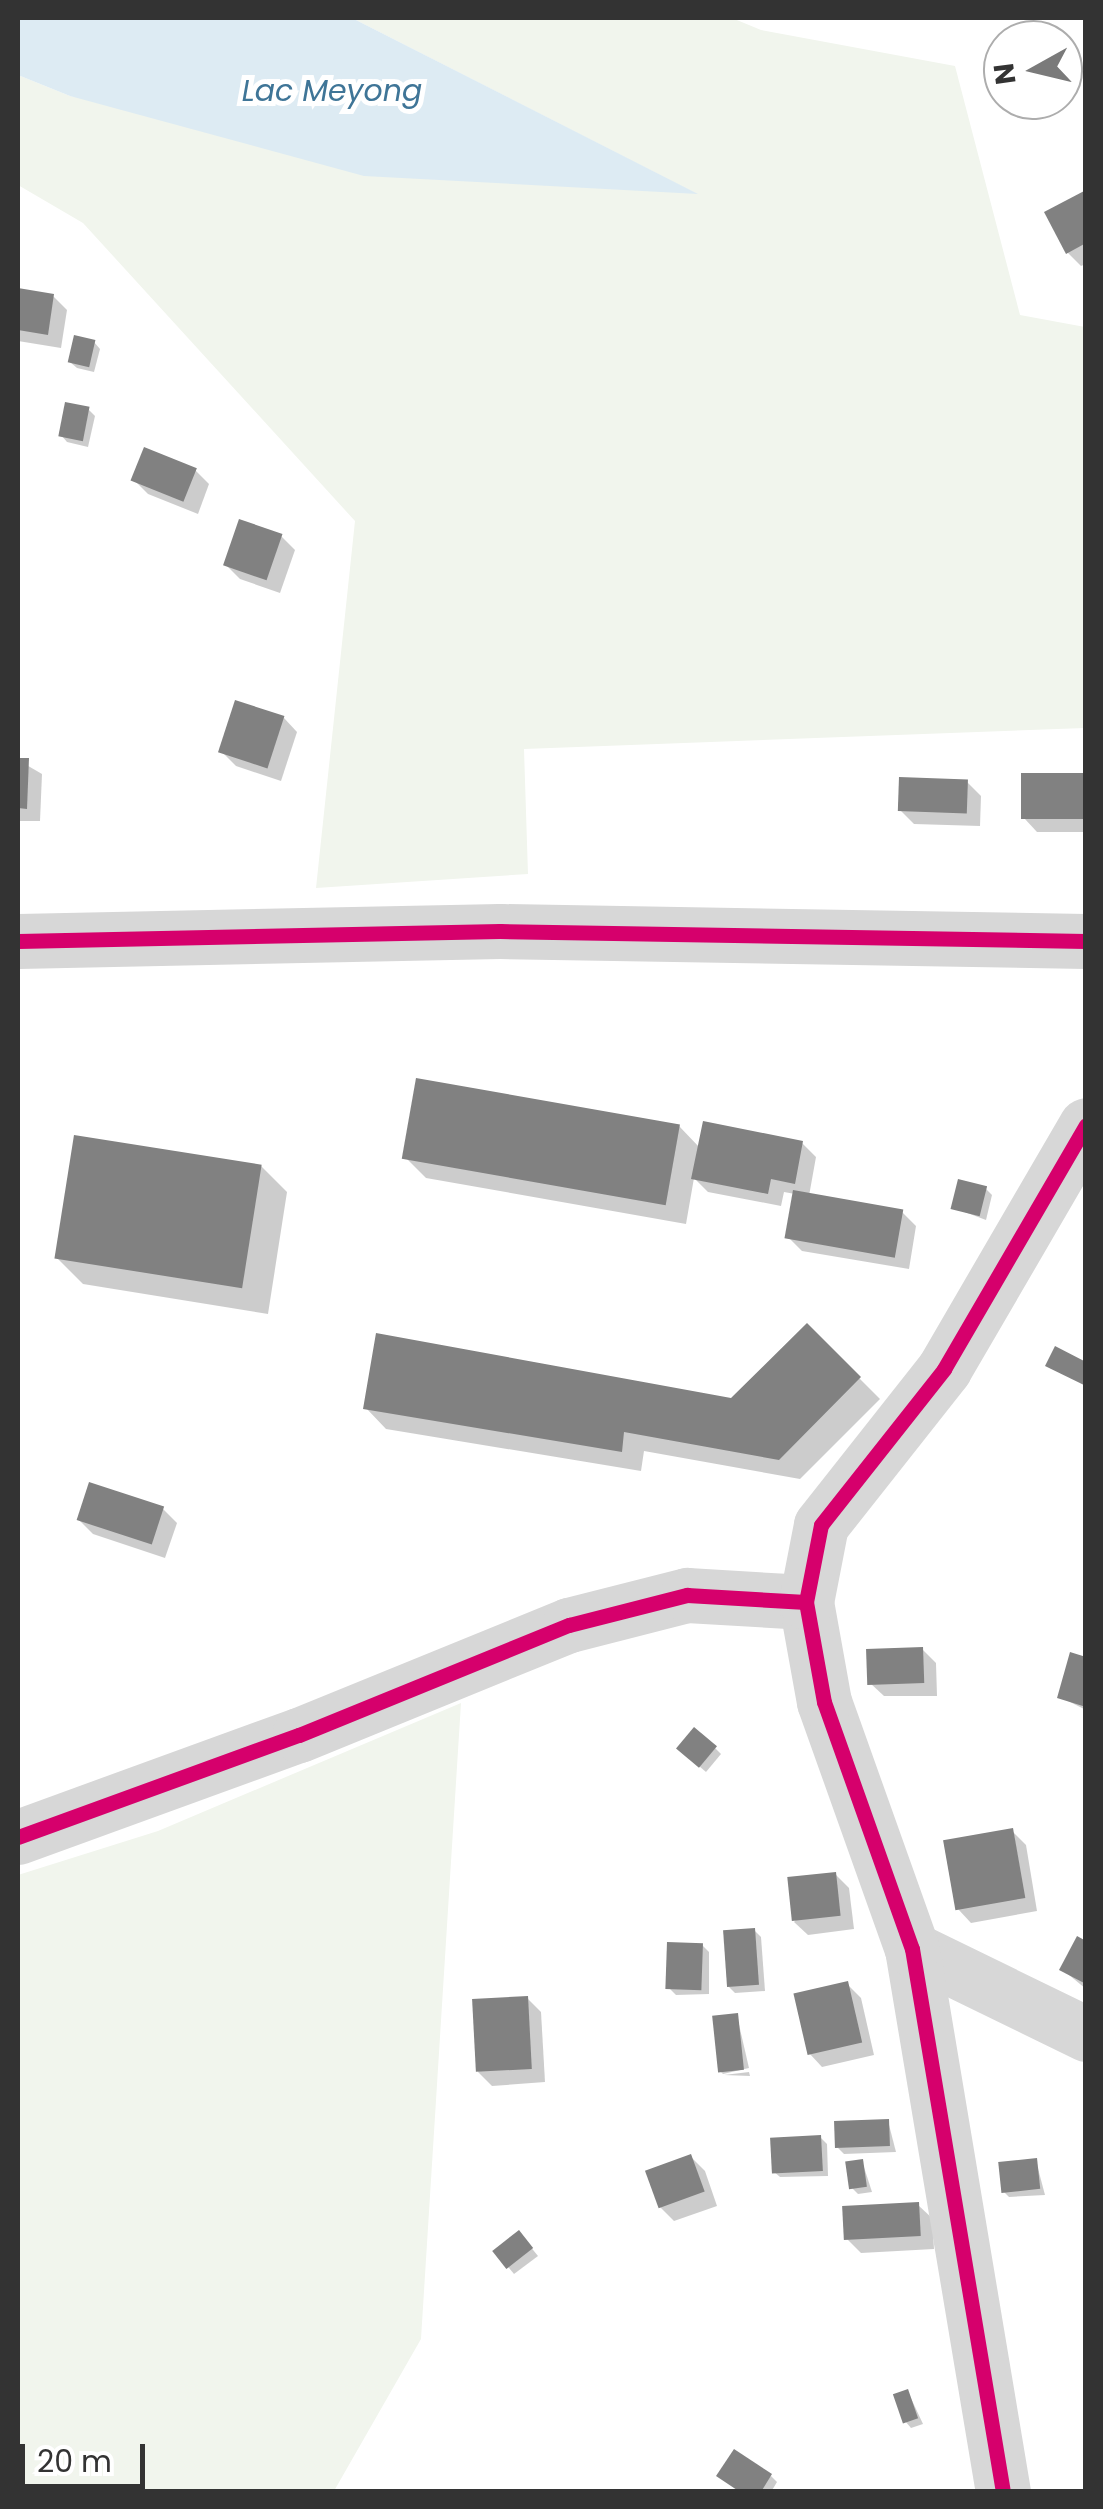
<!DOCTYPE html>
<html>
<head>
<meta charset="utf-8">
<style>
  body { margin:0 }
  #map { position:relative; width:1103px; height:2509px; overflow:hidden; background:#fff; font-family:Poppins,sans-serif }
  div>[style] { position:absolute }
  .green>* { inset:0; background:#f1f5ed }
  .water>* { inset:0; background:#ddebf3 }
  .shadow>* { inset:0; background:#0003 }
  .building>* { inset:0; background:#818181; transform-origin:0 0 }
  .minor>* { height:55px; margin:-27.5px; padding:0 27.5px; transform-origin:27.5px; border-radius:27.5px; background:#d7d7d7 }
  .cycleway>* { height:15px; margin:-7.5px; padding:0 7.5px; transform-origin:7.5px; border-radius:7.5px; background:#d6006c }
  span { translate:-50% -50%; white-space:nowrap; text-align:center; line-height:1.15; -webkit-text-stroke:10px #fff; paint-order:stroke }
  .water-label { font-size:30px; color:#3f7597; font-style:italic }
  .frame { position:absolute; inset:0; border:20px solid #333; pointer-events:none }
  .north { position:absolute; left:983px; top:20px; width:100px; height:100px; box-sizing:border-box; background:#fff; border:2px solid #adadad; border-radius:50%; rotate:262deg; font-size:28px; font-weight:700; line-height:40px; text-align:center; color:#333 }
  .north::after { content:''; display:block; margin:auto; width:35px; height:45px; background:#7a7a7a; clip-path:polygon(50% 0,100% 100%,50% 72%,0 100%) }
  .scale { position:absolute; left:20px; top:2444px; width:125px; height:45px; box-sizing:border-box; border:5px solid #333; border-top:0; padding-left:12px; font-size:30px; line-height:35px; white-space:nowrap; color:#333; -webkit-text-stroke:8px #fff; paint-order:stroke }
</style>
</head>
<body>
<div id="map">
  <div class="green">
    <div style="clip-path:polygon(352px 18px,732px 18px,761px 30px,955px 66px,1020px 315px,1085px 327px,1085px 728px,524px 749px,528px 874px,316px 888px,355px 521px,83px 223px,18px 185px,18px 75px,70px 96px,695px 193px)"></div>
    <div style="clip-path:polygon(461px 1703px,421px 2339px,334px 2491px,18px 2491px,18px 1875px,158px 1831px)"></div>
  </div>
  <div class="water">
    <div style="clip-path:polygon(18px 18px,352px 18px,698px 194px,364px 176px,70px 96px,18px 75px)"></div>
  </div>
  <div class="shadow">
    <div style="clip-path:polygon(1086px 192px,1086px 264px,1081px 266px,1068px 253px)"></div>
    <div style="clip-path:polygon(18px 291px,53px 296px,67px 310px,61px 348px,18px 341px)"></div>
    <div style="clip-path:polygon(94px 342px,100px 349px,94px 372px,77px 368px,70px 362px)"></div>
    <div style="clip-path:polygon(89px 410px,95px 416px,88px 447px,67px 442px,61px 435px)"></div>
    <div style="clip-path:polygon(195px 470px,209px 484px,198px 514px,148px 494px,134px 480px)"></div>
    <div style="clip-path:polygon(281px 536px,295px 550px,280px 593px,240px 579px,226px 565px)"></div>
    <div style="clip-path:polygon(284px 718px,297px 732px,281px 781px,236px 766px,222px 752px)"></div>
    <div style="clip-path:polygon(18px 760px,42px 774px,40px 821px,18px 821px)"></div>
    <div style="clip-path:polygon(1086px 775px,1086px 832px,1037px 832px,1024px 818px)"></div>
    <div style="clip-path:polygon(967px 782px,981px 796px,980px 826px,914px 824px,900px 810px)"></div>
    <div style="clip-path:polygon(679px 1126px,700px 1148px,802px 1143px,816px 1157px,809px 1196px,902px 1212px,916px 1226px,909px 1269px,802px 1251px,788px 1237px,795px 1194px,784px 1192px,781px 1206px,708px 1192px,694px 1178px,686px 1224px,426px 1178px,406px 1158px)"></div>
    <div style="clip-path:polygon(261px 1166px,287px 1192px,268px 1314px,83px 1284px,58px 1259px)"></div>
    <div style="clip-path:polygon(985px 1188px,992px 1195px,986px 1220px,954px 1208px)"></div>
    <div style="clip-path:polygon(807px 1326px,880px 1399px,800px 1479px,644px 1451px,641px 1471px,386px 1429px,366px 1408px,732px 1401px)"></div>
    <div style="clip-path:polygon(163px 1509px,177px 1523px,165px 1558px,93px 1534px,79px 1520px)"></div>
    <div style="clip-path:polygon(922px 1649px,936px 1663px,937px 1696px,884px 1696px,870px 1683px)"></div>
    <div style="clip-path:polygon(1086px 1659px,1086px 1710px,1060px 1697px)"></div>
    <div style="clip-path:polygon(715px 1748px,721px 1754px,706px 1772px,686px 1755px)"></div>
    <div style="clip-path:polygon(1012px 1831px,1026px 1845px,1037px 1911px,971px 1923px,958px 1909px)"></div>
    <div style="clip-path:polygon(835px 1874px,849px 1888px,854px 1929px,808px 1935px,794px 1922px)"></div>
    <div style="clip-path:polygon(754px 1930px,761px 1937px,765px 1991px,735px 1993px,729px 1987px)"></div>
    <div style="clip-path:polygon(1086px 1944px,1086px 1989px,1063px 1970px)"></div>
    <div style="clip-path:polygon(702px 1945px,709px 1952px,709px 1994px,676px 1995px,669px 1988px)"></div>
    <div style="clip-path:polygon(847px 1984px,861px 1998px,874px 2055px,822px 2067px,809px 2053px)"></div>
    <div style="clip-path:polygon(527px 1998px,541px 2012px,545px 2082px,492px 2086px,478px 2072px)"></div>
    <div style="clip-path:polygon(737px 2016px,749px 2068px,723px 2074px,721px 2072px)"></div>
    <div style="clip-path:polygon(749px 2072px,750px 2076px,724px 2075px)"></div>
    <div style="clip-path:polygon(888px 2121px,896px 2152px,844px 2154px,838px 2148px)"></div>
    <div style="clip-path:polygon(820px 2137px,827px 2144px,828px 2176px,780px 2177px,773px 2171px)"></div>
    <div style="clip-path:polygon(691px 2157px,705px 2171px,717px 2206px,674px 2221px,660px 2207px)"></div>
    <div style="clip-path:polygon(862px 2161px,872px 2192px,858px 2194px,852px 2188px)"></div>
    <div style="clip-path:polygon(1036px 2161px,1045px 2195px,1009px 2197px,1003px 2191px)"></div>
    <div style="clip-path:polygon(918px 2205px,932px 2218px,934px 2249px,861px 2253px,847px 2239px)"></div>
    <div style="clip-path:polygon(525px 2240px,538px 2256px,514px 2274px,495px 2251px)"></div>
    <div style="clip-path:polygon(908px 2392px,923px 2424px,911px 2428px,905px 2421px)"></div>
    <div style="clip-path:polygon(771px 2476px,777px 2482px,771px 2492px,740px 2492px)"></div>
  </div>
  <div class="building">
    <div style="clip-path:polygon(1086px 190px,1086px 243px,1066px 254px,1044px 212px)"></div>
    <div style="clip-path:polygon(18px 288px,54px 294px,48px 335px,18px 330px)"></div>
    <div style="left:74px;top:335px;width:22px;height:28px;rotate:13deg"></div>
    <div style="left:65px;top:402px;width:25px;height:35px;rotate:11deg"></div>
    <div style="left:144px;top:447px;width:57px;height:36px;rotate:22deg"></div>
    <div style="left:239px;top:519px;width:46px;height:49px;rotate:19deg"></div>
    <div style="left:235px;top:700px;width:52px;height:55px;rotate:18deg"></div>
    <div style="clip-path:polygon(18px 758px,29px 758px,27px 809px,18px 808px)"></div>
    <div style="left:1021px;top:773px;width:65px;height:46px"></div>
    <div style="left:899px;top:777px;width:69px;height:34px;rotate:2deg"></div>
    <div style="left:416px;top:1078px;width:268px;height:82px;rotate:10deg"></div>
    <div style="clip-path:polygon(703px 1121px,803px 1141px,795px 1184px,771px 1179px,768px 1194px,691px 1179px)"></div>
    <div style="left:74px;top:1135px;width:190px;height:125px;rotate:9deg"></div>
    <div style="left:958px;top:1179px;width:30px;height:31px;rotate:14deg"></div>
    <div style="left:793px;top:1190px;width:112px;height:49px;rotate:10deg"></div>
    <div style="clip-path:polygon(807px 1323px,861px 1377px,779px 1460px,624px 1432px,622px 1452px,363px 1409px,376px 1333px,731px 1398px)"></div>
    <div style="clip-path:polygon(1055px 1346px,1086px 1362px,1086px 1386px,1045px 1366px)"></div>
    <div style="left:89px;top:1482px;width:79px;height:40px;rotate:18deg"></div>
    <div style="left:923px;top:1647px;width:36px;height:57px;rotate:88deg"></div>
    <div style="clip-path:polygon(1070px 1652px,1086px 1657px,1086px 1707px,1057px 1698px)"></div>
    <div style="left:694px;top:1727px;width:30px;height:28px;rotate:40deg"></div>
    <div style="left:1013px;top:1828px;width:71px;height:71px;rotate:80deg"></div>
    <div style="left:836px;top:1872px;width:44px;height:49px;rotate:84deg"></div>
    <div style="left:755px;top:1928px;width:57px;height:32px;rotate:86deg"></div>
    <div style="clip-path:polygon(1077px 1936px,1086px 1941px,1086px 1984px,1059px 1970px)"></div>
    <div style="left:667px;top:1942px;width:36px;height:47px;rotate:2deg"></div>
    <div style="left:848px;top:1981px;width:63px;height:56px;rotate:77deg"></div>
    <div style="left:528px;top:1996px;width:73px;height:56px;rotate:87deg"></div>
    <div style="left:738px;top:2013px;width:57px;height:26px;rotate:84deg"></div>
    <div style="left:889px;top:2119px;width:27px;height:55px;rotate:88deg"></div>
    <div style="left:821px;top:2135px;width:36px;height:51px;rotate:87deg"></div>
    <div style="left:691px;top:2154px;width:40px;height:49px;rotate:70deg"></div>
    <div style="left:1037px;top:2158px;width:31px;height:39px;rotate:84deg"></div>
    <div style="left:863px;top:2159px;width:28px;height:18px;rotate:82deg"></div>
    <div style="left:919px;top:2202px;width:34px;height:77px;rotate:87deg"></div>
    <div style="left:519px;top:2230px;width:23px;height:34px;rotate:52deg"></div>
    <div style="left:908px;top:2389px;width:31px;height:16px;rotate:71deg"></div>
    <div style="clip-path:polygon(734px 2449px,772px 2474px,761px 2492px,740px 2492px,716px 2476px)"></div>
  </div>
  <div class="minor">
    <div style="left:18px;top:941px;width:482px;rotate:-1.2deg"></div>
    <div style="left:500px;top:931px;width:586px;rotate:0.98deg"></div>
    <div style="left:18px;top:1837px;width:299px;rotate:-20deg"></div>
    <div style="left:299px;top:1735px;width:292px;rotate:-22.2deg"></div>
    <div style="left:569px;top:1625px;width:122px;rotate:-14.3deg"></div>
    <div style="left:687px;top:1595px;width:119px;rotate:3.4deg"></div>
    <div style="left:912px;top:1949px;width:194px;rotate:26deg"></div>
    <div style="left:1003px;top:2492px;width:551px;rotate:-99.51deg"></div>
    <div style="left:912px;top:1949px;width:262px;rotate:-109.6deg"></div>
    <div style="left:824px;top:1702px;width:102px;rotate:-100.2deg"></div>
    <div style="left:806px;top:1602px;width:78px;rotate:-79deg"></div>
    <div style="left:821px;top:1525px;width:199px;rotate:-51.7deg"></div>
    <div style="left:944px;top:1369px;width:282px;rotate:-59.8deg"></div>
  </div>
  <div class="cycleway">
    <div style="left:18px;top:941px;width:482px;rotate:-1.2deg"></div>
    <div style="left:500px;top:931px;width:586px;rotate:0.98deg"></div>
    <div style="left:18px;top:1837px;width:299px;rotate:-20deg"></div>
    <div style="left:299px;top:1735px;width:292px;rotate:-22.2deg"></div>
    <div style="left:569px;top:1625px;width:122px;rotate:-14.3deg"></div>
    <div style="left:687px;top:1595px;width:119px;rotate:3.4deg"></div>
    <div style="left:1003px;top:2492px;width:551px;rotate:-99.51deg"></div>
    <div style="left:912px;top:1949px;width:262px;rotate:-109.6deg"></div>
    <div style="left:824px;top:1702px;width:102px;rotate:-100.2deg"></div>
    <div style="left:806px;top:1602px;width:78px;rotate:-79deg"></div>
    <div style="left:821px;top:1525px;width:199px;rotate:-51.7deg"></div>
    <div style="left:944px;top:1369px;width:282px;rotate:-59.8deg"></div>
  </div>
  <div class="water-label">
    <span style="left:332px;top:91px">Lac Meyong</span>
  </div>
  <div class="frame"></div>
  <div class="north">N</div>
  <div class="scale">20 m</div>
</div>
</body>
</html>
